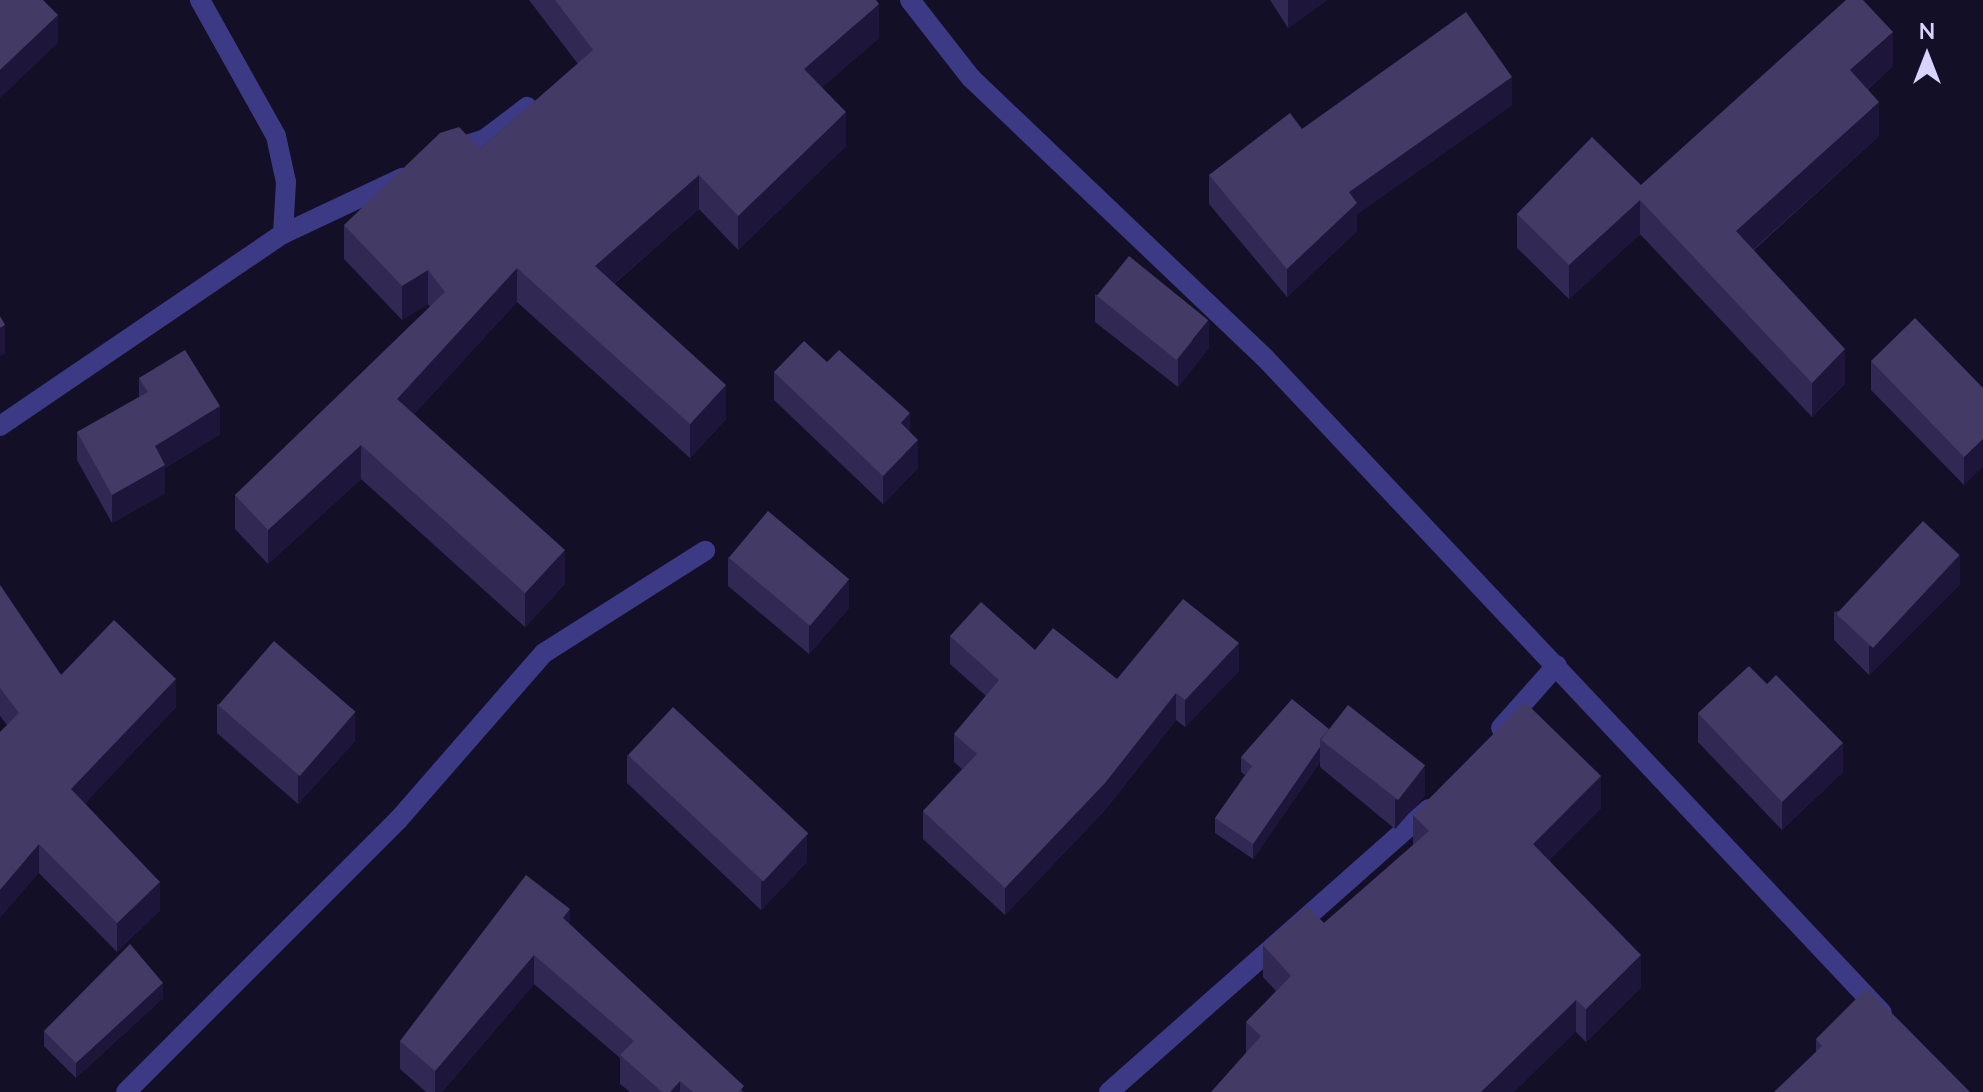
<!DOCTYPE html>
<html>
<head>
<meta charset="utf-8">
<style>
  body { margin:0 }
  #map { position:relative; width:1983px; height:1092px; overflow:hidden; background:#130f26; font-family:"Nunito Sans",sans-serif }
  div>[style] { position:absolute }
  .street>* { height:20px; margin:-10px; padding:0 10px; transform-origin:10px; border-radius:10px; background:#3d3a85 }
  .wall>* { inset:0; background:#312854 }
  .shaded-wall>* { inset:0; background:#1d163a }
  .building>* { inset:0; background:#433a66; transform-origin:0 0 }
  span { translate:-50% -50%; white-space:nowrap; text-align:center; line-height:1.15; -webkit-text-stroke:6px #130f26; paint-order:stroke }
  .north { position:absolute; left:1887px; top:16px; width:80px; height:80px; -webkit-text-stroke:6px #130f26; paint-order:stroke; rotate:0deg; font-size:22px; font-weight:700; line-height:32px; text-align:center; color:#d9d4ff }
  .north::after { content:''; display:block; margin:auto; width:28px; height:36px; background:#d9d4ff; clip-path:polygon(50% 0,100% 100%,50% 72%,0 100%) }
</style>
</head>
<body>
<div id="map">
  <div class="street">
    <div style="left:910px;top:0;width:99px;rotate:52deg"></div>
    <div style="left:971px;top:78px;width:407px;rotate:43.6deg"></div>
    <div style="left:1266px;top:359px;width:898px;rotate:46.71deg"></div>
    <div style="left:450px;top:150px;width:37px;rotate:-17deg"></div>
    <div style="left:485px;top:139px;width:53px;rotate:-37.3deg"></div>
    <div style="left:283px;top:234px;width:132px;rotate:-25.2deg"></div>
    <div style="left:0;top:426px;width:342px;rotate:-34.2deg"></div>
    <div style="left:283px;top:234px;width:52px;rotate:-86.7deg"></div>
    <div style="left:286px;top:182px;width:47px;rotate:-102.3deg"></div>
    <div style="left:276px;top:136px;width:156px;rotate:-119.2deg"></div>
    <div style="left:1501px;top:728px;width:84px;rotate:-48.4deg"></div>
    <div style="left:126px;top:1092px;width:386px;rotate:-45deg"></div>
    <div style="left:399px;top:819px;width:220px;rotate:-48.9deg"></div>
    <div style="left:544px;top:653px;width:191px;rotate:-32.4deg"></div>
    <div style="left:1109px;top:1092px;width:427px;rotate:-41.5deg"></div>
  </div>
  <div class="wall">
    <div style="clip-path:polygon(529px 0,876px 0,879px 38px,822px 87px,846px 146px,738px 250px,699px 209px,614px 284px,726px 419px,690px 458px,517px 302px,414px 414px,565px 584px,525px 627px,361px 479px,268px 564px,235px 529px,235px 495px,430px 307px,428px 304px,402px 320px,344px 259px,344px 225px,480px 149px,578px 64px)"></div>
    <div style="clip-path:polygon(1270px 0,1327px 0,1288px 28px)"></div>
    <div style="clip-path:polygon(1893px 66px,1868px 89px,1879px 136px,1754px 250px,1845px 384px,1812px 417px,1640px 234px,1569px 299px,1517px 248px,1517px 214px,1641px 185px)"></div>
    <div style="clip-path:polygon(1512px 105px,1357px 214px,1357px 231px,1287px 297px,1209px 204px,1209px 175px,1302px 129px)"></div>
    <div style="clip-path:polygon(1095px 294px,1209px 348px,1178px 387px,1095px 322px)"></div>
    <div style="clip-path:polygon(1871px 361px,1983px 388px,1964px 485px,1871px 390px)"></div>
    <div style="clip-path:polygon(827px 362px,918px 468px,883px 504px,774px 400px,774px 372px)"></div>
    <div style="clip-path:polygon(139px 378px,220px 434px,165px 468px,165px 493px,112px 523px,77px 460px,77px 432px,139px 397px)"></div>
    <div style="clip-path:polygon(728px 557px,849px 608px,809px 654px,728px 586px)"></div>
    <div style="clip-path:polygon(1960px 584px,1869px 675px,1834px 640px,1834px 612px)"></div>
    <div style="clip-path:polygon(0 585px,61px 675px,176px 707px,85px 803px,160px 910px,117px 952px,39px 873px,7px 725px,0 716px)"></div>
    <div style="clip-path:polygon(950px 636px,1035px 650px,1117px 679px,1239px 671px,1185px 727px,1176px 720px,1105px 810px,1005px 915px,923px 839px,923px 811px,962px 769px,954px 762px,954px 734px,986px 696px,950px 664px)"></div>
    <div style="clip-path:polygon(217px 704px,355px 741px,298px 804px,217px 733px)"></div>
    <div style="clip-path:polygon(1698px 713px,1843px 772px,1782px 830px,1698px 742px)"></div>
    <div style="clip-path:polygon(1329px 729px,1425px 795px,1395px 829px,1320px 767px,1320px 762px,1253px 859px,1215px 833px,1215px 818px,1245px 775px,1241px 772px,1241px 757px)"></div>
    <div style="clip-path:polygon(627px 755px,807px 862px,761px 910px,627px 783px)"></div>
    <div style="clip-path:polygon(1601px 808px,1549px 860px,1641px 987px,1586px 1042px,1576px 1032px,1246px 1053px,1246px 1022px,1276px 991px,1263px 977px,1263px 945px,1324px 923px,1413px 845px,1413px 815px)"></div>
    <div style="clip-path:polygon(570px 924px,744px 1092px,630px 1092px,620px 1084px,620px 1058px,534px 984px,442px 1092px,426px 1092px,400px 1069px,400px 1041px)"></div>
    <div style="clip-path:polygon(163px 998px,76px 1078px,44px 1046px,44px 1031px)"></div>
    <div style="clip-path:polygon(1816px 1039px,1970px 1092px,1816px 1052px)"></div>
  </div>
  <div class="shaded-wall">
    <div style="clip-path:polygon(1288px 0,1327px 0,1288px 28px)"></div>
    <div style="clip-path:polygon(879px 4px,879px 38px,804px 103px,804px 69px)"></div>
    <div style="clip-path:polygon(58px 15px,58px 43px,0 98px,0 70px)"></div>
    <div style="clip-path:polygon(1893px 32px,1893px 66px,1850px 104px,1850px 70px)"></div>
    <div style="clip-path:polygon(1512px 77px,1512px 105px,1357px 214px,1357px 231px,1287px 297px,1287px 269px,1349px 192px)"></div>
    <div style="clip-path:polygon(1879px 102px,1879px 136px,1736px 265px,1736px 231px)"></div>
    <div style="clip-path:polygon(846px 112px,846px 146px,738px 250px,738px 216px)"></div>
    <div style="clip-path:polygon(699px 175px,699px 209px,595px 300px,595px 266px)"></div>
    <div style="clip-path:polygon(1640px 200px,1640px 234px,1569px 299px,1569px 265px)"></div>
    <div style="clip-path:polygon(517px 268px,517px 302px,397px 433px,397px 399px)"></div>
    <div style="clip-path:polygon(428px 270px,428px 304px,402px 320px,402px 286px)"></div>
    <div style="clip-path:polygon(1209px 320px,1209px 348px,1178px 387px,1178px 359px)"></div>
    <div style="clip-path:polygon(5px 325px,5px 354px,0 356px,0 328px)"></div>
    <div style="clip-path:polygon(1845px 349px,1845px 384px,1812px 417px,1812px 383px)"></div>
    <div style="clip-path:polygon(726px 385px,726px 419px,690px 458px,690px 424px)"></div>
    <div style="clip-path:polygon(220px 406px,220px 434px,165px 468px,165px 493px,112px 523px,112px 495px,155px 446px)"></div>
    <div style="clip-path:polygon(910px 413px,910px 442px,901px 423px)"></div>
    <div style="clip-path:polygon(1983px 439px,1983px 467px,1964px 485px,1964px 457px)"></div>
    <div style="clip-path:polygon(918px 440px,918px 468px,883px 504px,883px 476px)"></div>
    <div style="clip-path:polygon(361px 445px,361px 479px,268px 564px,268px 530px)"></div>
    <div style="clip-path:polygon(565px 550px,565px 584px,525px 627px,525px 593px)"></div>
    <div style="clip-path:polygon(1960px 555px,1960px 584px,1869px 675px,1869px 646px)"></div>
    <div style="clip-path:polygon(849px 580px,849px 608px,809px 654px,809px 626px)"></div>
    <div style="clip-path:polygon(1239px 643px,1239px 671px,1185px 727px,1185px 700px)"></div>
    <div style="clip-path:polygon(176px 679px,176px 707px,71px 818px,71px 789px)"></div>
    <div style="clip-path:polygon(1176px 693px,1176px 720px,1105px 810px,1005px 915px,1005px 888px)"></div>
    <div style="clip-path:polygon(355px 712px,355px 741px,298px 804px,298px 776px)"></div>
    <div style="clip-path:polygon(1843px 743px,1843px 772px,1782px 830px,1782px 802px)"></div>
    <div style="clip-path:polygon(1320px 747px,1320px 762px,1253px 859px,1253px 844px)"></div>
    <div style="clip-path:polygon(1425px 766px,1425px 795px,1395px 829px,1395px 800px)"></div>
    <div style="clip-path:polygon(1601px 776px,1601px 808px,1533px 876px,1533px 844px)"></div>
    <div style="clip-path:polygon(807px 834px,807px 862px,761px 910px,761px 882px)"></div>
    <div style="clip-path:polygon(39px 844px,39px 873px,0 918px,0 890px)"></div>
    <div style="clip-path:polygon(160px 882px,160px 910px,117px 952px,117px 923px)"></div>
    <div style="clip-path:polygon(570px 909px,570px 937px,563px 918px)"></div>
    <div style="clip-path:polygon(534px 955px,534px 984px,442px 1092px,435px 1092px,435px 1071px)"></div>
    <div style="clip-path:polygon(1641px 955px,1641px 987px,1586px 1042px,1586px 1009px)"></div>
    <div style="clip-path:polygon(163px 983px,163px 998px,76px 1078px,76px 1063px)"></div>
    <div style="clip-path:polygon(1576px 1000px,1576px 1032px,1514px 1092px,1481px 1092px)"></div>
    <div style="clip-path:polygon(680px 1081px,680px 1092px,670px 1092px)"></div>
  </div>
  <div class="building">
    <div style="clip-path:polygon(0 0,43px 0,58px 15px,0 70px)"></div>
    <div style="clip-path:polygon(555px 0,876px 0,879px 4px,804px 69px,846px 112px,738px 216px,699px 175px,595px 266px,726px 385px,690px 424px,517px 268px,397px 399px,565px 550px,525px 593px,361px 445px,268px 530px,235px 495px,445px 292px,428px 270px,402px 286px,344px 225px,440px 133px,459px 127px,480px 149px,593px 50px)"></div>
    <div style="clip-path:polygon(1846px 0,1863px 0,1893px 32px,1850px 70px,1879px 102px,1736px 231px,1845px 349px,1812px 383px,1640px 200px,1569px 265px,1517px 214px,1592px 137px,1641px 185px)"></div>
    <div style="clip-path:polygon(1466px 12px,1512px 77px,1349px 192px,1357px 203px,1287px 269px,1209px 175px,1290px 113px,1302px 129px)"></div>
    <div style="left:1129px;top:256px;width:102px;height:51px;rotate:39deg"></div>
    <div style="clip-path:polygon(0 316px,5px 325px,0 328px)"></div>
    <div style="clip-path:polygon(1915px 318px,1983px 388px,1983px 439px,1964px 457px,1871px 361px)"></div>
    <div style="clip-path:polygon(804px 341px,827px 362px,839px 350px,910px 413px,901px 423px,918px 440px,883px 476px,774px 372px)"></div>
    <div style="clip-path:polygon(185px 350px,220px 406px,155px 446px,165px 465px,112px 495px,77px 432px,148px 392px,139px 378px)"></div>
    <div style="left:768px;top:511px;width:106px;height:61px;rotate:40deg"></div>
    <div style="left:1923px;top:521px;width:50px;height:127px;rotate:43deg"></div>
    <div style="clip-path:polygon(0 585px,61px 675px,114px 620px,176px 679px,71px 789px,160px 882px,117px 923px,39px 844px,0 890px,0 732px,19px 713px,0 688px)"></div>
    <div style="clip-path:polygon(1183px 599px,1239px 643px,1185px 700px,1176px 693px,1105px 783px,1005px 888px,923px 811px,977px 754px,954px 734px,999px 680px,950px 636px,981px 602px,1035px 650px,1053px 628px,1117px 679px)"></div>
    <div style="left:274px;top:641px;width:108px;height:85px;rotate:41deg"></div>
    <div style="clip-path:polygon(1749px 666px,1767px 684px,1776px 675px,1843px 743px,1782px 802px,1698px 713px)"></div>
    <div style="clip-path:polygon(1292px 699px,1329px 729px,1320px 739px,1320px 747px,1253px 844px,1215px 818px,1252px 766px,1241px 757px)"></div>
    <div style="clip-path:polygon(1525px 702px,1601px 776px,1533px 844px,1641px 955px,1586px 1009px,1576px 1000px,1481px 1092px,1211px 1092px,1261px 1036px,1246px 1022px,1291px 976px,1263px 945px,1307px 906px,1324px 923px,1429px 831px,1413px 815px)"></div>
    <div style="left:1348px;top:705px;width:98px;height:44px;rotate:38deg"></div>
    <div style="left:673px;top:707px;width:185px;height:66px;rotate:43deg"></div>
    <div style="clip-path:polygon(526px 875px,570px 909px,563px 918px,744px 1086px,739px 1092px,693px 1092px,680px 1081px,670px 1092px,662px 1092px,620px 1055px,634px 1041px,534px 955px,435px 1071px,400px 1041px)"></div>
    <div style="clip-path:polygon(130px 944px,163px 983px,76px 1063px,44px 1031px)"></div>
    <div style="clip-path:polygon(1867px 988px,1970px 1092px,1774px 1092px,1822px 1046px,1816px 1039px)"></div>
  </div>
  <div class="north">N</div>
</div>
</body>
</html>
